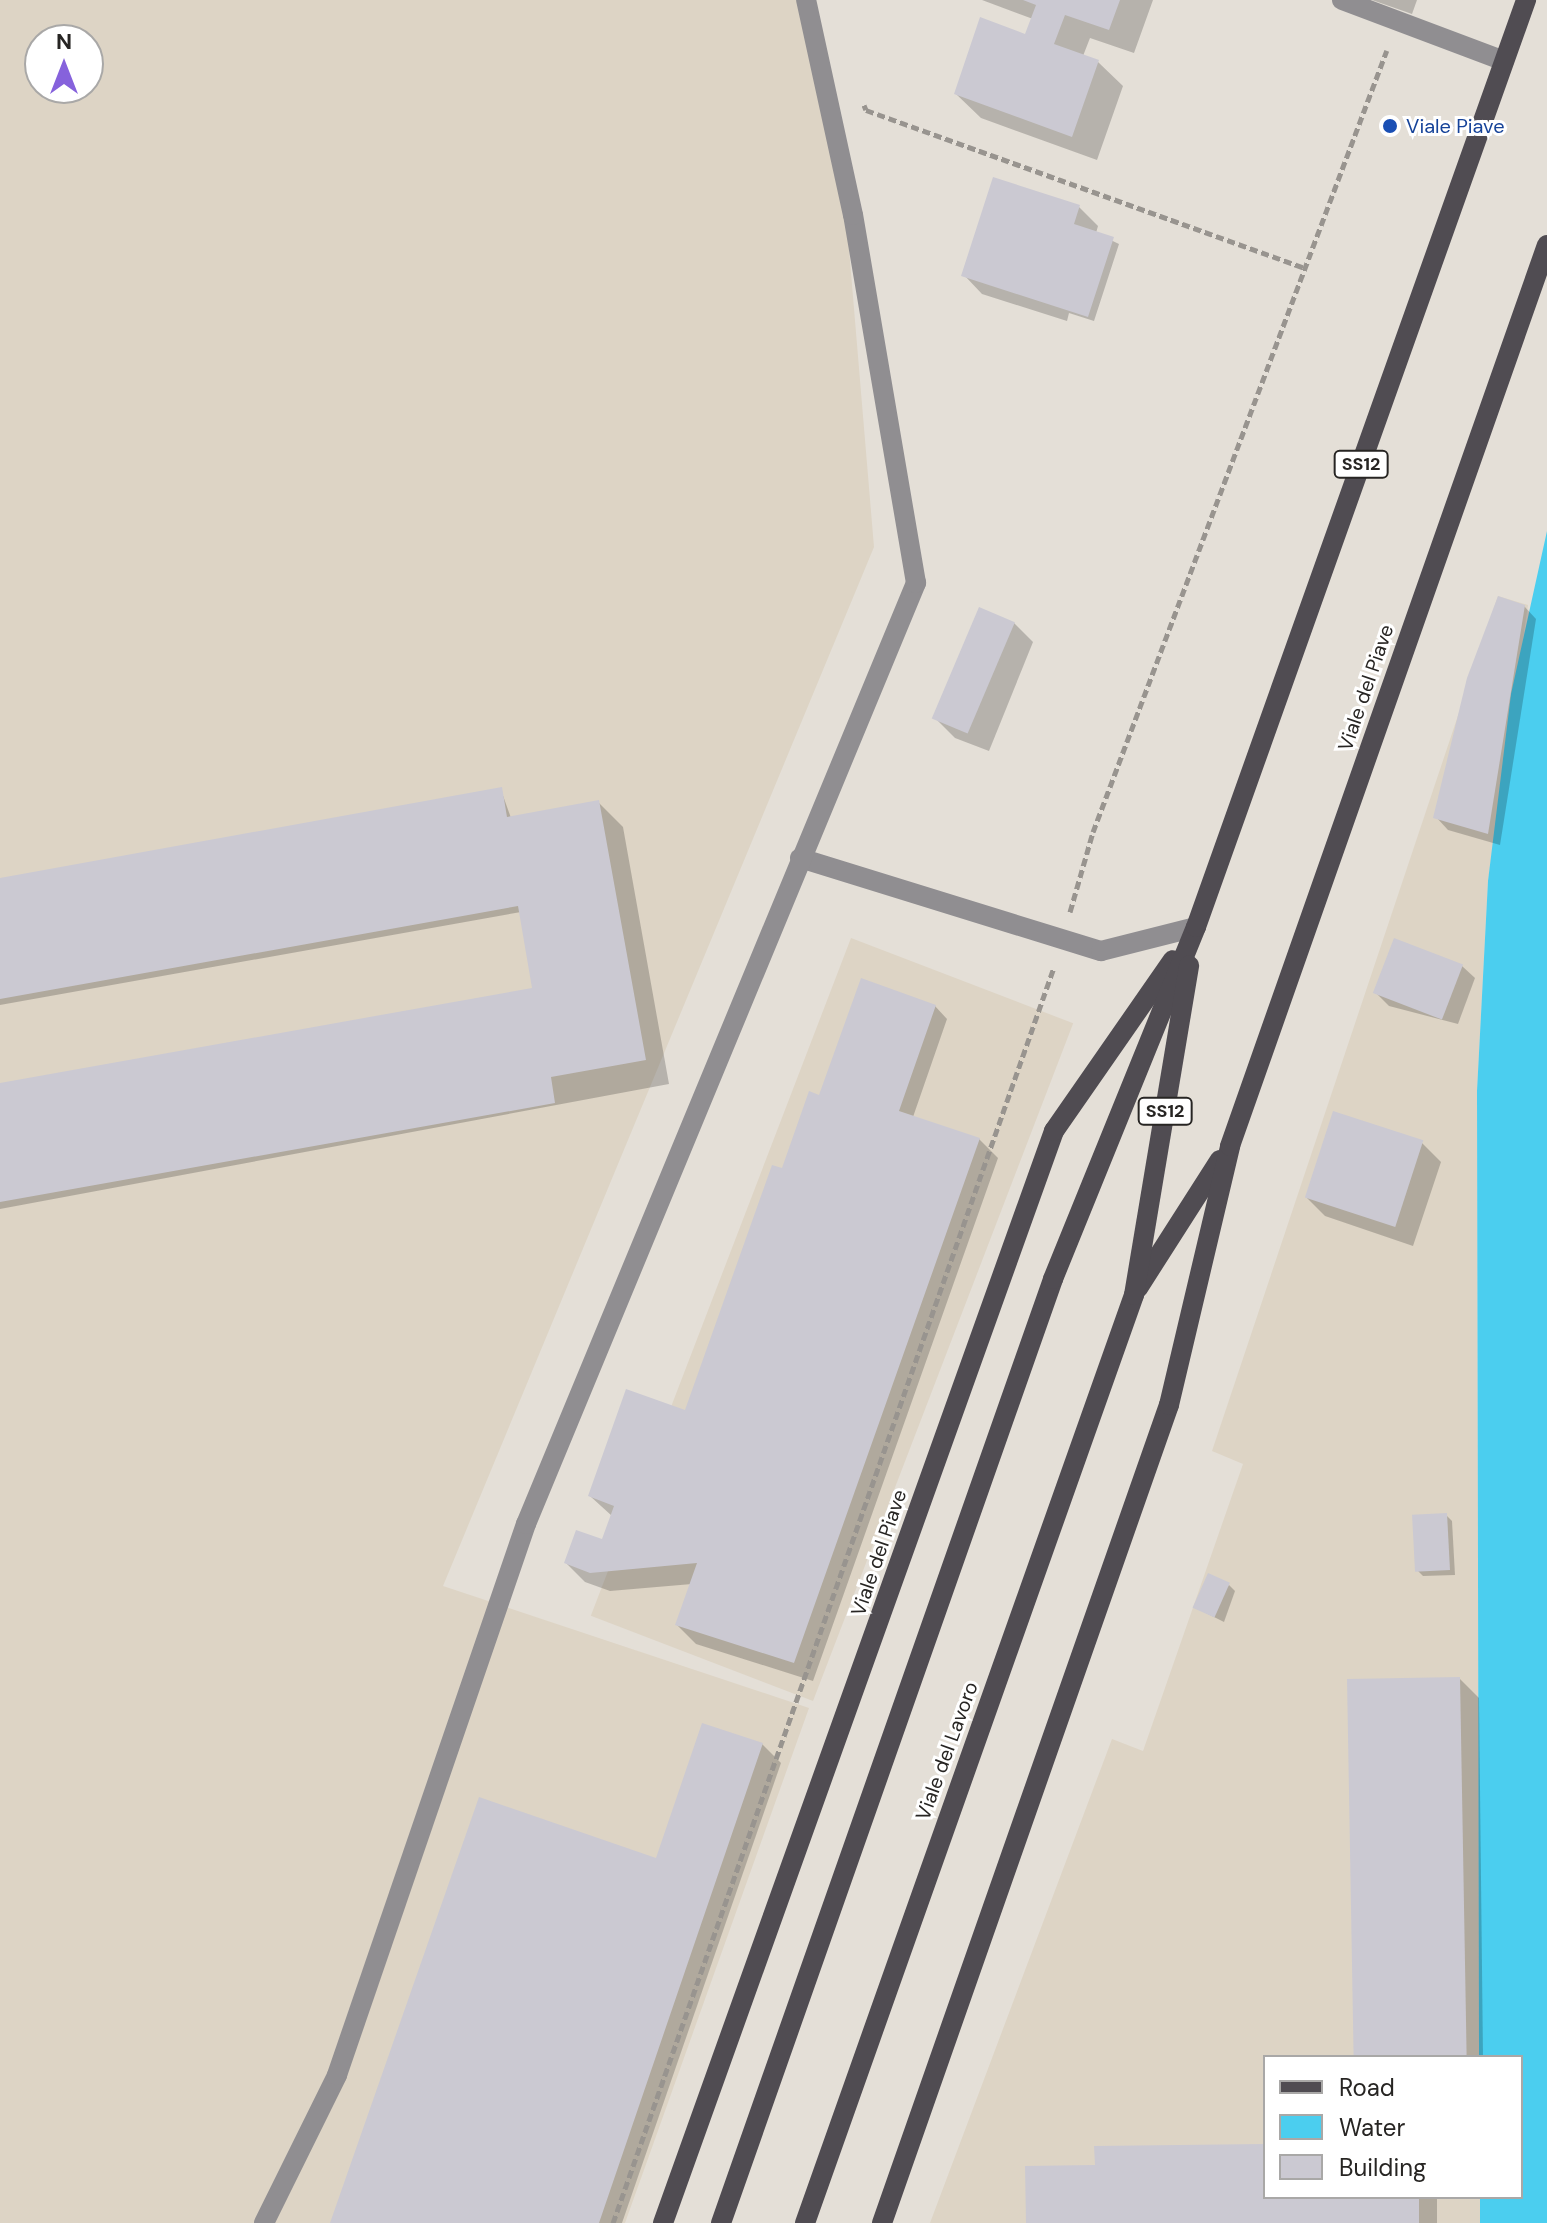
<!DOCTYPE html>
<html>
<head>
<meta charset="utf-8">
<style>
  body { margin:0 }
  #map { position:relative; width:1547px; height:2223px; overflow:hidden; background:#e4dfd7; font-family:"DM Sans",sans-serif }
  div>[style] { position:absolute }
  .built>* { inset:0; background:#ddd4c5; transform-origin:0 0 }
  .water>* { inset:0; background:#4bceef }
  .shadow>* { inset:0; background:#0003 }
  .building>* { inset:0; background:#cbc9d2; transform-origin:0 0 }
  .path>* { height:5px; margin-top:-2.5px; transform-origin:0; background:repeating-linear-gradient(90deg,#98948f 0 8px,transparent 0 12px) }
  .lane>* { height:20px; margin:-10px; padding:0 10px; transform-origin:10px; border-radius:10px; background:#908e91 }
  .primary>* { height:20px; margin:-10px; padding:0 10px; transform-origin:10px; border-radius:10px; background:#504c52 }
  .dots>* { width:22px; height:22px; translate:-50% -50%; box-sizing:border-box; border:4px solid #fff; border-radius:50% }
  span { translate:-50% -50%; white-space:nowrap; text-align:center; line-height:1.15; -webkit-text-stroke:6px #fff; paint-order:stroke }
  .shield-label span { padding:2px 6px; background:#fff; border:2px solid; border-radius:6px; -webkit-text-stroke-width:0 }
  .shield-label { font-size:18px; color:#272523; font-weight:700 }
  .transit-label { font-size:20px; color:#164399 }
  .left { translate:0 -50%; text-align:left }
  .street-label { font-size:20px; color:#272523 }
  .legend { position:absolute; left:1263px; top:2055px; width:260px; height:144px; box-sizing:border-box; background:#fff; border:2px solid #a9a8a7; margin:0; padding:10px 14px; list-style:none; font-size:24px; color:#272523 }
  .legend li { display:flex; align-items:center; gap:16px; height:40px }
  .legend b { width:40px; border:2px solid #a9a8a7 }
  .north { position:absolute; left:24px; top:24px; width:80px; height:80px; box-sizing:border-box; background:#fff; border:2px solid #a9a8a7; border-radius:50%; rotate:0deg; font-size:22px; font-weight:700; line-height:32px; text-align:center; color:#272523 }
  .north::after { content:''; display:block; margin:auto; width:28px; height:36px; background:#8662dc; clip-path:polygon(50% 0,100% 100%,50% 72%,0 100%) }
</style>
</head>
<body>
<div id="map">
  <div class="built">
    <div style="clip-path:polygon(evenodd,0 0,799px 0,836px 94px,874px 547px,443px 1586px,809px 1708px,625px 2223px,0 2223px,0 0,40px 40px,88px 40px,88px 88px,40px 88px,40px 40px)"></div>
    <div style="clip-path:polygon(1498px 596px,1528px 605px,1488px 881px,1477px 1091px,1479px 2057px,1265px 2057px,1265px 2197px,1480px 2197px,1480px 2223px,930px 2223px,1112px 1739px,1143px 1751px,1243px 1464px,1212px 1451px)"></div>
    <div style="left:851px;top:938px;width:238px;height:726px;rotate:21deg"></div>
  </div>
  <div class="water">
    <div style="clip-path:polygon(1547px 531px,1547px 2223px,1480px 2223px,1480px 2197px,1521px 2197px,1521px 2057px,1479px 2057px,1477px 1091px,1488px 881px,1511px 694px)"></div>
  </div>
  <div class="shadow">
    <div style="clip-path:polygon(982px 0,1153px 0,1134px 53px,1090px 38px,1083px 56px,1098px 62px,1123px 86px,1097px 160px,981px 118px,956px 94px,1027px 36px,1033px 19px)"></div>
    <div style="clip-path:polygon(1372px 0,1417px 0,1412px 14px)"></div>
    <div style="clip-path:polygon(1079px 207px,1098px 226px,1096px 233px,1119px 244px,1094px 321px,1069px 313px,1067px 321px,982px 294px,964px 275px)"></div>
    <div style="clip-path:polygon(1524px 606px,1536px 619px,1500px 845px,1448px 830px,1436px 817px)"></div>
    <div style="clip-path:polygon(1014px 623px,1033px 642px,989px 751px,955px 738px,936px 719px)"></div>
    <div style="clip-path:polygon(501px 790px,511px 818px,598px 802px,623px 827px,669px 1084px,0 1209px,0 1085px,536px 994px,521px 912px,0 1005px,0 880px)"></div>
    <div style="clip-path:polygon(1395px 941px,1462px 966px,1475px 978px,1458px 1024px,1389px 1006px,1376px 993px)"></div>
    <div style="clip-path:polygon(935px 1006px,947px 1019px,913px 1117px,979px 1139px,998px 1158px,813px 1681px,696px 1644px,677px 1625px,692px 1584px,610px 1591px,585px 1582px,566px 1563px,603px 1542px,612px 1516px,590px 1496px,686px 1413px,784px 1171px,827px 1100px)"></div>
    <div style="clip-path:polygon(1422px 1143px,1441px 1162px,1413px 1246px,1325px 1216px,1306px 1197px)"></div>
    <div style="clip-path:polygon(1446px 1515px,1452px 1521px,1455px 1575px,1423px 1576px,1417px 1570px)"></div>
    <div style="clip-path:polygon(1229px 1585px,1235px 1591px,1224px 1622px,1196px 1608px)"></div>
    <div style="clip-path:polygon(1460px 1679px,1479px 1698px,1483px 2057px,1354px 2057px)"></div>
    <div style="clip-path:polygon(762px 1744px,781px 1763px,622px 2223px,332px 2223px)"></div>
    <div style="clip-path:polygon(1265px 2146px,1265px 2197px,1437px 2197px,1437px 2223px,1028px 2223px,1097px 2167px)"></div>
  </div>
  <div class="building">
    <div style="clip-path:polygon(1023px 0,1120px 0,1109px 30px,1065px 15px,1054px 44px,1099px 60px,1072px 137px,954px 94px,980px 17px,1025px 34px,1036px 5px)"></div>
    <div style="clip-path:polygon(993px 177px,1080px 205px,1074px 224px,1114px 237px,1088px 317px,961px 276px)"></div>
    <div style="clip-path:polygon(1498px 596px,1525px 605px,1488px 834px,1433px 818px,1467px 678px)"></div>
    <div style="left:979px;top:607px;width:39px;height:121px;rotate:23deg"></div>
    <div style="clip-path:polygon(502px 787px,507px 817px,599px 800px,646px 1060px,551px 1077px,555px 1103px,0 1202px,0 1083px,532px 988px,518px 906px,0 999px,0 878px)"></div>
    <div style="left:1394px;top:938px;width:74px;height:59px;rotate:21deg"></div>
    <div style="clip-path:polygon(861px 978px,936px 1005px,899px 1111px,980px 1138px,794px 1663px,675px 1625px,697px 1563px,590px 1573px,564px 1563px,576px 1530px,602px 1539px,614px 1506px,588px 1496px,626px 1389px,685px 1410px,772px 1165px,782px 1168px,809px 1091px,819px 1095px)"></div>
    <div style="left:1333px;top:1111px;width:95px;height:91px;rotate:18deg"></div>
    <div style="left:1447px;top:1513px;width:57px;height:35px;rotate:87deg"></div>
    <div style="left:1208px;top:1573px;width:24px;height:38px;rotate:24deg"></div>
    <div style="left:1460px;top:1677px;width:380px;height:113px;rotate:89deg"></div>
    <div style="clip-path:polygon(702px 1723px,763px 1743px,599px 2223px,330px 2223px,479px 1797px,656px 1858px)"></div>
    <div style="clip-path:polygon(1265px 2144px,1265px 2197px,1419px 2197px,1419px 2223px,1026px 2223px,1025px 2166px,1095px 2165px,1094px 2146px)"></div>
  </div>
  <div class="path">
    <div style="left:864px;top:105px;width:5px;rotate:68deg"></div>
    <div style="left:866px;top:110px;width:466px;rotate:19.8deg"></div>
    <div style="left:1070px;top:912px;width:83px;rotate:-74deg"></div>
    <div style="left:1093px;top:832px;width:835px;rotate:-69.4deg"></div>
    <div style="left:613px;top:2223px;width:1331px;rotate:-70.65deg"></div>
  </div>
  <div class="lane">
    <div style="left:1342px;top:0;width:173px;rotate:20.6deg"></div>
    <div style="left:800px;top:858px;width:315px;rotate:17.2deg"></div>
    <div style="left:1101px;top:951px;width:98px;rotate:-14.2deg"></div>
    <div style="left:264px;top:2223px;width:165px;rotate:-63.7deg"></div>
    <div style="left:337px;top:2075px;width:583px;rotate:-71.07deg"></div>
    <div style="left:526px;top:1524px;width:1019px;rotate:-67.49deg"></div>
    <div style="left:916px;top:583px;width:373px;rotate:-99.7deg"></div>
    <div style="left:853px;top:215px;width:220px;rotate:-102.3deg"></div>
  </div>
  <div class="primary">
    <div style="left:1138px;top:1288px;width:152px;rotate:-57.4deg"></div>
    <div style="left:663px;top:2223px;width:1160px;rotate:-70.3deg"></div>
    <div style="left:1054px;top:1131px;width:208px;rotate:-55.2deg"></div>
    <div style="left:721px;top:2223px;width:1001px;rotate:-70.62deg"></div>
    <div style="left:1053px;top:1279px;width:380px;rotate:-67.9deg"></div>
    <div style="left:1196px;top:927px;width:984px;rotate:-70.4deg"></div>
    <div style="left:805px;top:2223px;width:985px;rotate:-70.48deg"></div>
    <div style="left:1134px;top:1295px;width:334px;rotate:-80.5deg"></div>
    <div style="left:882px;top:2223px;width:867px;rotate:-70.67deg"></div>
    <div style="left:1169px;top:1405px;width:266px;rotate:-76.7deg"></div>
    <div style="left:1230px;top:1146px;width:955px;rotate:-70.62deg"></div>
  </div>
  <div class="dots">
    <div style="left:1390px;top:126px;background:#1a4fb4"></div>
  </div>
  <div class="shield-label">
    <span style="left:1361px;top:464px">SS12</span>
    <span style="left:1165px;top:1111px">SS12</span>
  </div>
  <div class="transit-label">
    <span class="left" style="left:1406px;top:126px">Viale Piave</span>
  </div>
  <div class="street-label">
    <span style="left:1366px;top:688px;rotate:-71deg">Viale del Piave</span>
    <span style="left:879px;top:1553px;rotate:-71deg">Viale del Piave</span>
    <span style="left:947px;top:1751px;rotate:-70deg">Viale del Lavoro</span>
  </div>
  <ul class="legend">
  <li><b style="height:10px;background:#504c52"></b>Road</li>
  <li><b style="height:22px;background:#4bceef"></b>Water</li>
  <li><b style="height:22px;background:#cbc9d2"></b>Building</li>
  </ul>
  <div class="north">N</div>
</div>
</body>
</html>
